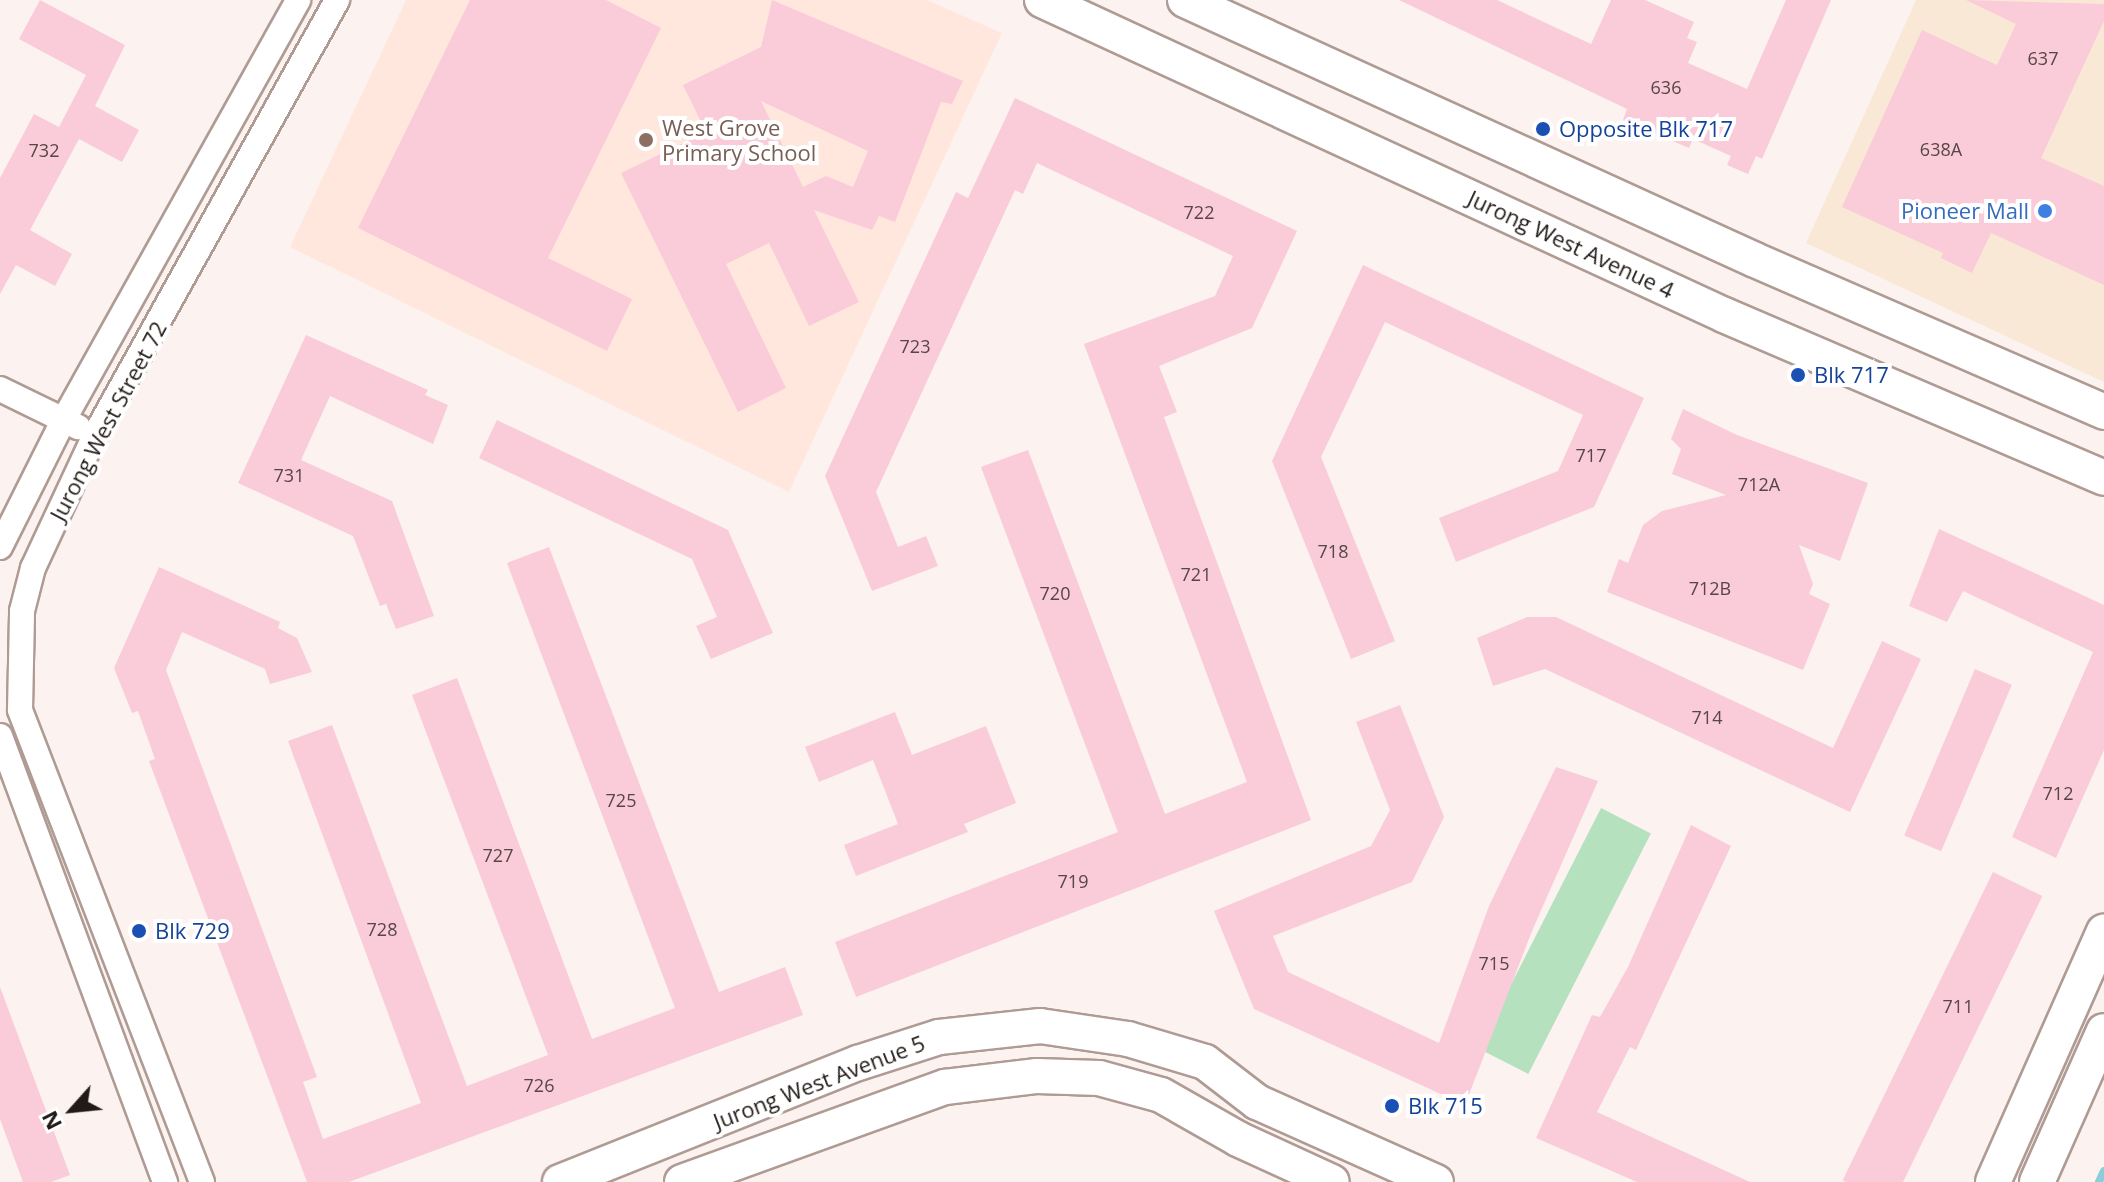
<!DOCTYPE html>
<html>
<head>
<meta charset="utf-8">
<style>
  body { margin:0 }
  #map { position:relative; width:2104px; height:1182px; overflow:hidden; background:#fcf3f0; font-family:"Open Sans",sans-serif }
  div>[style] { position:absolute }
  .commercial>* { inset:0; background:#fae8d7 }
  .built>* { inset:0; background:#ffe7de }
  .green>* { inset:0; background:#b6e1be; transform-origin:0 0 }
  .stream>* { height:8px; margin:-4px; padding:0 4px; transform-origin:4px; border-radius:4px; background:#8bcddb }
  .building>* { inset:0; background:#facbd8; transform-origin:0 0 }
  .roads { filter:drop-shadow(2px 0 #af9b94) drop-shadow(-2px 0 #af9b94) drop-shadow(0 2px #af9b94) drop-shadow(0 -2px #af9b94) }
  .street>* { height:24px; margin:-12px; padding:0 12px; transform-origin:12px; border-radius:12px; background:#fff }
  .secondary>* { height:34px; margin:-17px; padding:0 17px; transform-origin:17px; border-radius:17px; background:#fff }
  .dots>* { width:22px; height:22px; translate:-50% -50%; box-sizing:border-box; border:4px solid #fff; border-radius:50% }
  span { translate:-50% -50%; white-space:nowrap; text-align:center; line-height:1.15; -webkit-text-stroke:8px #fff; paint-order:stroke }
  .number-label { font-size:18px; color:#574647 }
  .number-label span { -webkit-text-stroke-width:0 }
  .education-label { font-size:22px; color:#785e54 }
  .left { translate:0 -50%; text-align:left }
  .transit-label { font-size:22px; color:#164399 }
  .shop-label { font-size:22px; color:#366cbe }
  .right { translate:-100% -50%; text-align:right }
  .street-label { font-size:22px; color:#211a17 }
  .north { position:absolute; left:32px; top:1070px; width:80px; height:80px; -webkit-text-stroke:6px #fff; paint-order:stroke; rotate:243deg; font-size:22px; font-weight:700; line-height:32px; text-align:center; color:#211a17 }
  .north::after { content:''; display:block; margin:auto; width:28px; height:36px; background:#211a17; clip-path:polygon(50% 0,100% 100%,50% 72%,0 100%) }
</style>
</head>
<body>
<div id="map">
  <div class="commercial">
    <div style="clip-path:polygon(1916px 0,2104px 0,2104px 382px,1806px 243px)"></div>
  </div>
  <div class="built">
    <div style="clip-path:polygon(406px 0,927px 0,1002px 33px,789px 492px,290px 247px)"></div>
  </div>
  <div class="green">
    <div style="left:1601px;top:808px;width:56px;height:270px;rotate:27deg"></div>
  </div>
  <div class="stream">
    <div style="left:2099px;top:1182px;width:12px;rotate:-66deg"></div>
  </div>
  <div class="building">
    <div style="clip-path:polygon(40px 0,125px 45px,95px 106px,139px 130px,122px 162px,79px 139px,30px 230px,72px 254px,55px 286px,16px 265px,0 294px,0 178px,34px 114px,59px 127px,86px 75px,19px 39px)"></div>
    <div style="clip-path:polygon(470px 0,606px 0,661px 28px,548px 258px,632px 299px,607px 351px,358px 228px)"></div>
    <div style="clip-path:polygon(evenodd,772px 0,963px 81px,952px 104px,941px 102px,895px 222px,879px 216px,872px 230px,814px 210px,859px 302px,809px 326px,769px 243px,726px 264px,786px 388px,738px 412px,621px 173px,706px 132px,683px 85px,761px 47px,772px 0,761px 101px,868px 151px,853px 187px,826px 176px,803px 187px,761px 101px)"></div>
    <div style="clip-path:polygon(1399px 0,1497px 0,1591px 44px,1611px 0,1645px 0,1694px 22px,1687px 38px,1697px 42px,1688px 63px,1747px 89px,1786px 0,1831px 0,1762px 159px,1756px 156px,1748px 174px,1727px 165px,1731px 156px,1693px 139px,1689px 148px,1623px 120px,1627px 109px)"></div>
    <div style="clip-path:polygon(1966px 0,2104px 4px,2104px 21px,2041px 158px,2104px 186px,2104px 285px,1991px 233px,1972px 273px,1941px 258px,1943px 253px,1842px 207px,1922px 30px,1997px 65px,2016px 24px)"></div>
    <div style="clip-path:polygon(1015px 98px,1297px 231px,1252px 328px,1159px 366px,1177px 412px,1164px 417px,1311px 820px,856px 997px,835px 942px,1118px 832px,981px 467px,1028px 450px,1165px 814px,1247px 782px,1084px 344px,1215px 296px,1233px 256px,1037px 163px,1023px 194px,1015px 190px,876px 492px,898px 547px,926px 536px,938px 566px,872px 591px,825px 476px,956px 192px,968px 198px)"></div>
    <div style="clip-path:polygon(1363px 265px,1644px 398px,1594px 507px,1456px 562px,1439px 518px,1558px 471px,1583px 415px,1385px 322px,1321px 457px,1395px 641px,1351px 659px,1272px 461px)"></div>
    <div style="clip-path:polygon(306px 335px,428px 390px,425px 395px,448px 405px,433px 444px,330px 396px,301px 460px,392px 501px,434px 616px,396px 629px,386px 604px,380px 606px,353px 536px,238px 483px)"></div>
    <div style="clip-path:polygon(1683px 409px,1737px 435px,1868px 483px,1840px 561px,1799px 545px,1813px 584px,1809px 594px,1830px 604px,1803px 670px,1607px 592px,1619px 559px,1628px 563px,1643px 525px,1662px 511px,1726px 495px,1672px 474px,1681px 449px,1671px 439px)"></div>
    <div style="clip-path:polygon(497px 420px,728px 530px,773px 633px,711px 659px,696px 626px,717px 617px,692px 559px,479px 458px)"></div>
    <div style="clip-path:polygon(1939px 529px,2104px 605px,2104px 750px,2056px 858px,2012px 837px,2093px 652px,1963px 591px,1947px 622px,1909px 606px)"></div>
    <div style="clip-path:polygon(549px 547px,719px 992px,785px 967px,803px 1015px,349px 1182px,307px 1182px,149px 761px,155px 759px,138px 711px,132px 713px,114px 668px,159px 567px,280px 622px,278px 628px,297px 638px,312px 672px,270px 684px,265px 669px,182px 632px,166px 670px,317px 1077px,303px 1082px,323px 1139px,421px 1103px,288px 741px,332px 725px,467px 1086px,548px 1055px,412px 695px,457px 678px,592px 1039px,675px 1008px,507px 563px)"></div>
    <div style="clip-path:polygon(1527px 617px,1556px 617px,1833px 748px,1882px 641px,1921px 659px,1850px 812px,1545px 669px,1493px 686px,1477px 638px)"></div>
    <div style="left:1975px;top:669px;width:40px;height:181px;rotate:23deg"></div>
    <div style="clip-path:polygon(1400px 705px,1444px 817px,1412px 882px,1273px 936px,1288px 972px,1439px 1043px,1489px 906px,1556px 767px,1598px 781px,1532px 931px,1465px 1105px,1254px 1009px,1214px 911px,1371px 846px,1390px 810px,1356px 722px)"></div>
    <div style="clip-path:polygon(895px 712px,912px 755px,986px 726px,1016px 803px,964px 824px,968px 832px,856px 876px,844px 845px,898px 824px,873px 760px,819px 782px,805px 747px)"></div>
    <div style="clip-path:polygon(1691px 825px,1731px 846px,1636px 1050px,1630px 1047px,1597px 1112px,1750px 1182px,1637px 1182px,1536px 1138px,1592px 1015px,1600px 1017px,1628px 967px)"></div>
    <div style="left:1993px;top:872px;width:55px;height:343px;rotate:26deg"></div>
    <div style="clip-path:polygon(0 987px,70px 1175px,51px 1182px,23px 1182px,0 1119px)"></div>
  </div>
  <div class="roads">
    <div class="street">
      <div style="left:0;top:389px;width:87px;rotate:26deg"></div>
      <div style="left:0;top:547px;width:141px;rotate:-63.4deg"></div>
      <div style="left:63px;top:421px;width:482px;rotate:-60.8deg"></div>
      <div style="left:0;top:736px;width:476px;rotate:69.7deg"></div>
      <div style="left:202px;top:1182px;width:506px;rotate:-111.09deg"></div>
      <div style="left:20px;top:710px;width:99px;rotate:-88.8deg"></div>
      <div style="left:22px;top:611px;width:44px;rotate:-75.7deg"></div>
      <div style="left:33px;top:568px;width:147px;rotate:-65deg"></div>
      <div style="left:95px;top:435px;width:498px;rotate:-60.9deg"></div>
    </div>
    <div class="secondary">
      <div style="left:1042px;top:0;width:751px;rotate:24.79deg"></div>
      <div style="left:1724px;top:315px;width:413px;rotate:23.2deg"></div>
      <div style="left:1185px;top:0;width:626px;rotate:24.52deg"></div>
      <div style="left:1755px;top:260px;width:381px;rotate:23.5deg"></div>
      <div style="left:560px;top:1182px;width:321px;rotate:-21.8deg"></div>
      <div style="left:858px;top:1063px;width:85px;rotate:-17.8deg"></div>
      <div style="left:939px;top:1037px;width:102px;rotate:-6.2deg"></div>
      <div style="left:1040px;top:1026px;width:89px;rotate:8.4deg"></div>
      <div style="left:1128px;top:1039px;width:80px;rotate:16.6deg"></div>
      <div style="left:1205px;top:1062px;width:66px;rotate:37.6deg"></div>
      <div style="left:1257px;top:1102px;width:196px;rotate:24.1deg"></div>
      <div style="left:682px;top:1182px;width:280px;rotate:-19.9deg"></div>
      <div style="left:945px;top:1087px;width:93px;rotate:-6.8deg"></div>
      <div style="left:1037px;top:1076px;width:62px;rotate:1.8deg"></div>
      <div style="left:1099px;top:1078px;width:64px;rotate:15.3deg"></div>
      <div style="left:1161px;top:1095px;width:89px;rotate:29.7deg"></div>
      <div style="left:1238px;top:1139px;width:103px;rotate:24.6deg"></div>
      <div style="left:1993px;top:1182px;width:274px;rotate:-66.1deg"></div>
      <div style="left:2037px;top:1182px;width:165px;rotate:-66.1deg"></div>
    </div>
  </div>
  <div class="dots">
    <div style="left:1543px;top:129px;background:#1a4fb4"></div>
    <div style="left:646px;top:140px;background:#8d6e63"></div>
    <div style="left:2045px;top:211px;background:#3f7fe0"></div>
    <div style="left:1798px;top:375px;background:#1a4fb4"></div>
    <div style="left:139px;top:931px;background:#1a4fb4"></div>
    <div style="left:1392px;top:1106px;background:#1a4fb4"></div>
  </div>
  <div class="number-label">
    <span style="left:2043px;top:58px">637</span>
    <span style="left:1666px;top:87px">636</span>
    <span style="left:1941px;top:149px">638A</span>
    <span style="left:44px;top:150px">732</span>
    <span style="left:1199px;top:212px">722</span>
    <span style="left:915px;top:346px">723</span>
    <span style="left:1591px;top:455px">717</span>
    <span style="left:289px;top:475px">731</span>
    <span style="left:1759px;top:484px">712A</span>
    <span style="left:1333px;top:551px">718</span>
    <span style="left:1196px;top:574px">721</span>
    <span style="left:1710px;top:588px">712B</span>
    <span style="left:1055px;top:593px">720</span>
    <span style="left:1707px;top:717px">714</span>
    <span style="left:2058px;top:793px">712</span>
    <span style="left:621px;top:800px">725</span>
    <span style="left:498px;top:855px">727</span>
    <span style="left:1073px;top:881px">719</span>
    <span style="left:382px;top:929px">728</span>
    <span style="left:1494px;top:963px">715</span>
    <span style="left:1958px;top:1006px">711</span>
    <span style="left:539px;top:1085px">726</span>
  </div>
  <div class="education-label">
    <span class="left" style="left:662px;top:140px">West Grove<br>Primary School</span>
  </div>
  <div class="transit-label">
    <span class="left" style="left:1559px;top:129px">Opposite Blk 717</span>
    <span class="left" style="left:1814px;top:375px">Blk 717</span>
    <span class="left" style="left:155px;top:931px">Blk 729</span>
    <span class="left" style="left:1408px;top:1106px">Blk 715</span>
  </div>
  <div class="shop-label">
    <span class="right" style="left:2029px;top:211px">Pioneer Mall</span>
  </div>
  <div class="street-label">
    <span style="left:1571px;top:244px;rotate:25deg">Jurong West Avenue 4</span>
    <span style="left:108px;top:421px;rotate:-62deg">Jurong West Street 72</span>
    <span style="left:819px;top:1082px;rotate:-21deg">Jurong West Avenue 5</span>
  </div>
  <div class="north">N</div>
</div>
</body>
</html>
